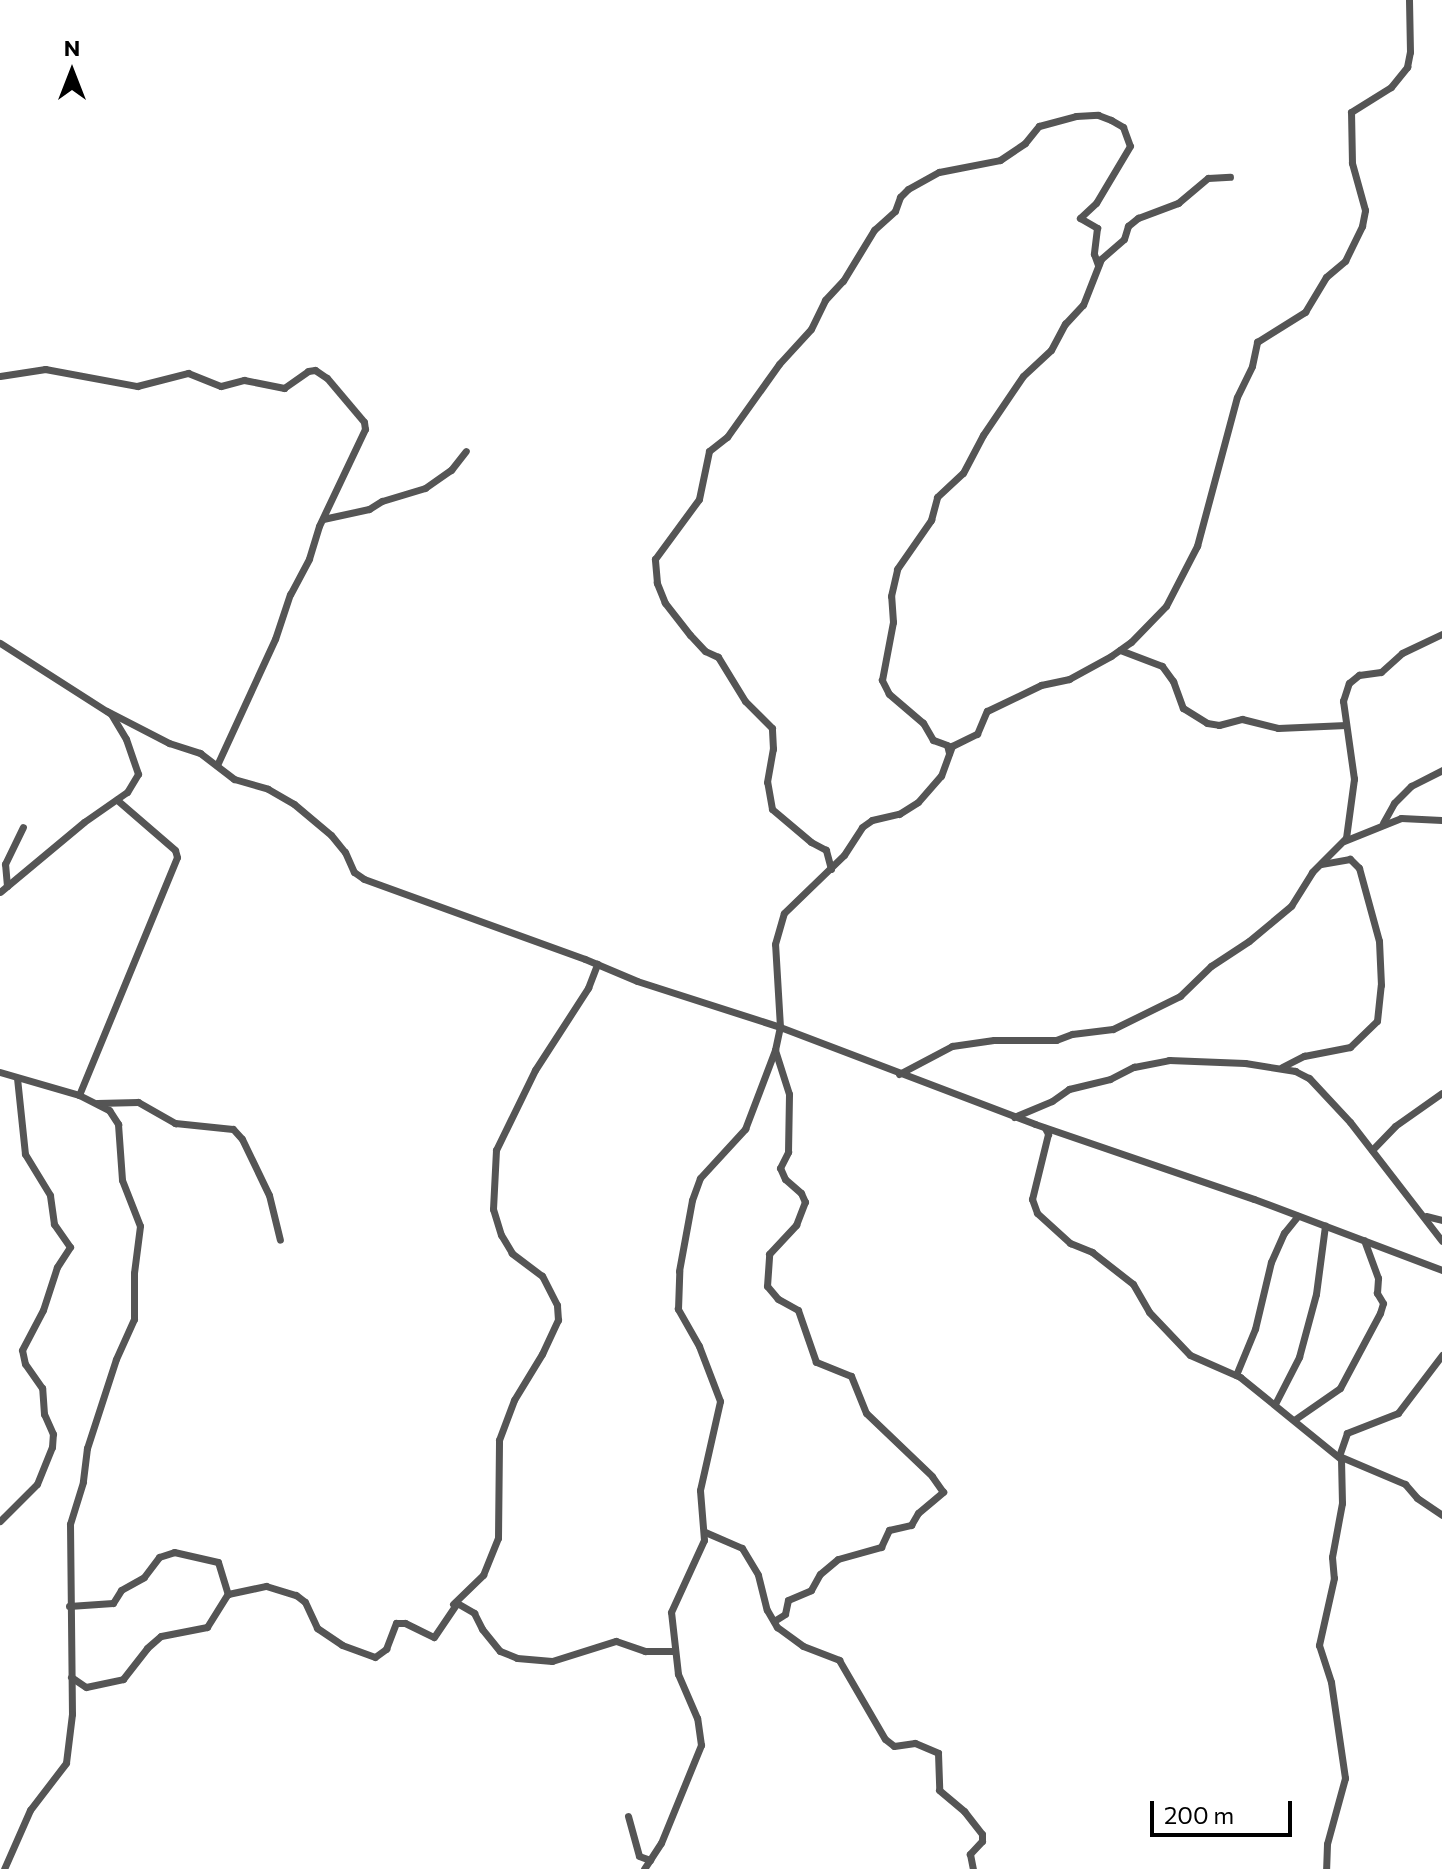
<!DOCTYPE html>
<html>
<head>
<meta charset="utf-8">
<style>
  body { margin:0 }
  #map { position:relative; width:1442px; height:1869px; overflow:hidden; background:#fff; font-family:Commissioner,sans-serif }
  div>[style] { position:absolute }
  .minor>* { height:7px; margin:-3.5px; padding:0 3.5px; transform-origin:3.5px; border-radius:3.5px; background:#555 }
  span { translate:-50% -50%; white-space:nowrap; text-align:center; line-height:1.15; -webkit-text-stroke:8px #fff; paint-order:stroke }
  .north { position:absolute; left:32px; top:32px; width:80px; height:80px; -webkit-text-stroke:6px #fff; paint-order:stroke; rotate:0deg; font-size:22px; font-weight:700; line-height:32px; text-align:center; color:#000 }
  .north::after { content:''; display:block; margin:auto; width:28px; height:36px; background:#000; clip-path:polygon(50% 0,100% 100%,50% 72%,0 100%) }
  .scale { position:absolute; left:1150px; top:1801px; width:142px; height:36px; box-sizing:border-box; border:4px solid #000; border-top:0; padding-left:10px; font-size:24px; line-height:28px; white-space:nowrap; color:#000; -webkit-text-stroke:6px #fff; paint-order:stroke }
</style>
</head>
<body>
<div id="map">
  <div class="minor">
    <div style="left:0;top:376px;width:46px;rotate:-8.8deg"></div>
    <div style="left:45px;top:369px;width:94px;rotate:10.5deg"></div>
    <div style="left:137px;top:386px;width:53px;rotate:-14.3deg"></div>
    <div style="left:188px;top:373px;width:35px;rotate:22deg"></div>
    <div style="left:221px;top:386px;width:24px;rotate:-15deg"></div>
    <div style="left:244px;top:380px;width:41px;rotate:11.3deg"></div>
    <div style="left:284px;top:388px;width:29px;rotate:-35deg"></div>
    <div style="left:308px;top:371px;width:7px;rotate:-8deg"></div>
    <div style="left:315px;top:370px;width:14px;rotate:34deg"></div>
    <div style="left:327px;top:378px;width:57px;rotate:49.9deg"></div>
    <div style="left:364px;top:422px;width:7px;rotate:82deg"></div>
    <div style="left:365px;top:429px;width:107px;rotate:115.4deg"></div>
    <div style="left:319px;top:526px;width:34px;rotate:107deg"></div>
    <div style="left:309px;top:559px;width:40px;rotate:118deg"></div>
    <div style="left:290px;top:594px;width:47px;rotate:108.4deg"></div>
    <div style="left:275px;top:639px;width:139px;rotate:114.7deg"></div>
    <div style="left:323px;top:519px;width:47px;rotate:-12.3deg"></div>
    <div style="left:369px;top:509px;width:15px;rotate:-32deg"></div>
    <div style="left:382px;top:501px;width:45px;rotate:-16.8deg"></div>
    <div style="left:425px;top:488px;width:32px;rotate:-35deg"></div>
    <div style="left:451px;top:470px;width:24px;rotate:-52deg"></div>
    <div style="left:0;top:643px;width:132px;rotate:32.6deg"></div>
    <div style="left:111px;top:714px;width:29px;rotate:59deg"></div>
    <div style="left:126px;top:739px;width:37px;rotate:71deg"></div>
    <div style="left:138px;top:774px;width:21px;rotate:121deg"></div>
    <div style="left:127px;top:792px;width:52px;rotate:145.1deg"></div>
    <div style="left:84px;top:822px;width:109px;rotate:140.2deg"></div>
    <div style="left:1120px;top:650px;width:45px;rotate:20.9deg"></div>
    <div style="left:1162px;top:666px;width:19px;rotate:54deg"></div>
    <div style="left:1173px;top:681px;width:29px;rotate:70deg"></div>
    <div style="left:1183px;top:708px;width:28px;rotate:32deg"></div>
    <div style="left:1207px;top:723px;width:12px;rotate:9deg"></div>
    <div style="left:1219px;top:725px;width:24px;rotate:-15deg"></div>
    <div style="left:1242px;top:719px;width:37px;rotate:14deg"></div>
    <div style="left:1278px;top:728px;width:68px;rotate:-2.5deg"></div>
    <div style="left:107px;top:711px;width:70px;rotate:27.3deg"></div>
    <div style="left:169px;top:743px;width:33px;rotate:18deg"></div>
    <div style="left:200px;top:753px;width:43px;rotate:37.4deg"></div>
    <div style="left:234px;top:779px;width:35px;rotate:16deg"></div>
    <div style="left:268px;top:789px;width:30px;rotate:30deg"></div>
    <div style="left:294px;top:804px;width:48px;rotate:40deg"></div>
    <div style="left:331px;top:835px;width:22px;rotate:51deg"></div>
    <div style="left:345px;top:852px;width:22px;rotate:66deg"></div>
    <div style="left:354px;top:872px;width:12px;rotate:35deg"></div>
    <div style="left:364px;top:879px;width:235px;rotate:19.9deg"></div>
    <div style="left:585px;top:959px;width:56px;rotate:22.9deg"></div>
    <div style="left:637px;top:981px;width:150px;rotate:17.8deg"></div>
    <div style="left:780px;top:1027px;width:273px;rotate:20.8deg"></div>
    <div style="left:1035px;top:1124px;width:231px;rotate:18.9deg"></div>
    <div style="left:1254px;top:1199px;width:201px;rotate:20.7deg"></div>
    <div style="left:949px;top:753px;width:8px;rotate:-104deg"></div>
    <div style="left:947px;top:745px;width:15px;rotate:-160deg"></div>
    <div style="left:933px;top:740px;width:20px;rotate:-120deg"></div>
    <div style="left:923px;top:723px;width:45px;rotate:-139.5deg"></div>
    <div style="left:889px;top:694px;width:16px;rotate:-117deg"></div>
    <div style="left:882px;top:680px;width:59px;rotate:-79.3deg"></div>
    <div style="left:893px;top:622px;width:26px;rotate:-94deg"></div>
    <div style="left:891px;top:596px;width:28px;rotate:-77deg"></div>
    <div style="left:897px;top:569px;width:60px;rotate:-55.2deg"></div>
    <div style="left:931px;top:520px;width:24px;rotate:-75deg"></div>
    <div style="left:937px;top:497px;width:35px;rotate:-43deg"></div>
    <div style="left:963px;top:473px;width:43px;rotate:-62.2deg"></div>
    <div style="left:983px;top:435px;width:71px;rotate:-55.9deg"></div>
    <div style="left:1023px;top:376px;width:38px;rotate:-43deg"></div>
    <div style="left:1051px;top:350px;width:30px;rotate:-62deg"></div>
    <div style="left:1065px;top:324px;width:26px;rotate:-47deg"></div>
    <div style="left:1083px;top:305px;width:49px;rotate:-68.6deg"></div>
    <div style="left:1101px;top:259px;width:30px;rotate:-41deg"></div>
    <div style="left:1124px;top:239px;width:14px;rotate:-73deg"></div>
    <div style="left:1128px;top:226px;width:13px;rotate:-39deg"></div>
    <div style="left:1138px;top:218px;width:43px;rotate:-20.6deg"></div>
    <div style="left:1178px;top:203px;width:39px;rotate:-40deg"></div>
    <div style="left:1208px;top:178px;width:22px;rotate:-3deg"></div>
    <div style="left:1383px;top:823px;width:23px;rotate:-61deg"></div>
    <div style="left:1394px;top:803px;width:24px;rotate:-45deg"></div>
    <div style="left:1411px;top:786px;width:35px;rotate:-27deg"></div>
    <div style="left:1344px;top:841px;width:61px;rotate:-22deg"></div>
    <div style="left:1401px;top:818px;width:41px;rotate:2.8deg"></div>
    <div style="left:831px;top:869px;width:20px;rotate:-105deg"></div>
    <div style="left:826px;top:850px;width:17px;rotate:-152deg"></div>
    <div style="left:811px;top:842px;width:51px;rotate:-139.8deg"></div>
    <div style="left:772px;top:809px;width:27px;rotate:-100deg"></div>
    <div style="left:767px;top:782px;width:34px;rotate:-80deg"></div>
    <div style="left:773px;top:749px;width:21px;rotate:-93deg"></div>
    <div style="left:772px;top:728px;width:38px;rotate:-135deg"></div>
    <div style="left:745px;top:701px;width:52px;rotate:-121.5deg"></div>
    <div style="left:718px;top:657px;width:14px;rotate:-155deg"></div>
    <div style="left:705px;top:651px;width:22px;rotate:-133deg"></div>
    <div style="left:690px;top:635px;width:41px;rotate:-128deg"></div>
    <div style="left:665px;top:603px;width:22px;rotate:-112deg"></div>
    <div style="left:657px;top:583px;width:24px;rotate:-95deg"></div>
    <div style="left:655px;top:559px;width:74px;rotate:-53.7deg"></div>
    <div style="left:699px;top:499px;width:49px;rotate:-78.2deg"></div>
    <div style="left:709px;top:451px;width:23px;rotate:-38deg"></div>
    <div style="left:727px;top:437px;width:90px;rotate:-54.5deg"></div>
    <div style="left:779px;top:364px;width:47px;rotate:-47.6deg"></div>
    <div style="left:811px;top:329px;width:32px;rotate:-64deg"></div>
    <div style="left:825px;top:300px;width:26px;rotate:-47deg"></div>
    <div style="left:843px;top:281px;width:60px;rotate:-58.7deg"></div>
    <div style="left:874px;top:230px;width:28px;rotate:-42deg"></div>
    <div style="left:895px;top:211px;width:15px;rotate:-70deg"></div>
    <div style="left:900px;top:197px;width:11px;rotate:-45deg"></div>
    <div style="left:908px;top:189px;width:35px;rotate:-29deg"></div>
    <div style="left:939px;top:172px;width:62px;rotate:-11.1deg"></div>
    <div style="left:1000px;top:160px;width:30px;rotate:-34deg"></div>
    <div style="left:1025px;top:143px;width:22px;rotate:-51deg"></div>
    <div style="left:1039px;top:126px;width:38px;rotate:-15deg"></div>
    <div style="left:1076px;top:116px;width:22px;rotate:-3deg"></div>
    <div style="left:1098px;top:115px;width:14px;rotate:21deg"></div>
    <div style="left:1111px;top:120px;width:14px;rotate:30deg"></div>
    <div style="left:1123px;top:127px;width:20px;rotate:70deg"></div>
    <div style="left:1130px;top:146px;width:66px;rotate:120.8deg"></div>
    <div style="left:1096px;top:203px;width:22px;rotate:137deg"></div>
    <div style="left:1080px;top:218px;width:20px;rotate:30deg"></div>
    <div style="left:1097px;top:228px;width:26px;rotate:97deg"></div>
    <div style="left:1094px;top:254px;width:12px;rotate:70deg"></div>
    <div style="left:7px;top:886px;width:22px;rotate:-95deg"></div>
    <div style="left:5px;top:864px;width:41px;rotate:-64.1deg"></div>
    <div style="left:1282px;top:1067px;width:25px;rotate:-27deg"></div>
    <div style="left:1304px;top:1056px;width:47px;rotate:-11.1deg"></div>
    <div style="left:1350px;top:1047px;width:37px;rotate:-44deg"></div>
    <div style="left:1377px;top:1021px;width:36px;rotate:-84deg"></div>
    <div style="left:1381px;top:985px;width:44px;rotate:-92.6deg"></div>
    <div style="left:1379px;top:941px;width:76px;rotate:-105.3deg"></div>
    <div style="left:1359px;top:868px;width:13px;rotate:-135deg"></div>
    <div style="left:1350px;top:859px;width:28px;rotate:170deg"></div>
    <div style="left:0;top:1072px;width:82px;rotate:16.2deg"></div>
    <div style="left:79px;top:1095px;width:34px;rotate:27deg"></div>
    <div style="left:109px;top:1110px;width:17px;rotate:57deg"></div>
    <div style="left:118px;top:1124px;width:56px;rotate:85.9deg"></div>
    <div style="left:122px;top:1180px;width:49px;rotate:68.6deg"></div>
    <div style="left:140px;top:1226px;width:47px;rotate:97.3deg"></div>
    <div style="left:134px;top:1273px;width:46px;rotate:90deg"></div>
    <div style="left:134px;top:1319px;width:44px;rotate:114.2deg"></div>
    <div style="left:116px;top:1359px;width:94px;rotate:108deg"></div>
    <div style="left:87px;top:1448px;width:34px;rotate:97deg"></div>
    <div style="left:83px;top:1482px;width:44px;rotate:107.2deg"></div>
    <div style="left:70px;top:1524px;width:190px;rotate:89.4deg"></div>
    <div style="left:72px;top:1714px;width:49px;rotate:97deg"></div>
    <div style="left:66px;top:1763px;width:59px;rotate:127.5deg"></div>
    <div style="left:30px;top:1810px;width:64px;rotate:113.8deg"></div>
    <div style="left:899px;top:1074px;width:60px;rotate:-27.8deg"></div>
    <div style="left:952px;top:1046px;width:42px;rotate:-8.1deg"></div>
    <div style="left:994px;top:1040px;width:62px"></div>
    <div style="left:1056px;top:1040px;width:17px;rotate:-21deg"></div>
    <div style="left:1072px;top:1034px;width:41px;rotate:-7deg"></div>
    <div style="left:1113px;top:1029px;width:75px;rotate:-26.2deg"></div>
    <div style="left:1180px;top:996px;width:43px;rotate:-44.1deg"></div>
    <div style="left:1211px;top:966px;width:45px;rotate:-33.3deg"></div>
    <div style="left:1249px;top:941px;width:55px;rotate:-39.8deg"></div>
    <div style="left:1291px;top:906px;width:40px;rotate:-58deg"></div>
    <div style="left:1312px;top:872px;width:48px;rotate:-45deg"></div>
    <div style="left:1346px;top:838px;width:60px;rotate:-82.3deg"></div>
    <div style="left:1354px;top:779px;width:79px;rotate:-98deg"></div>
    <div style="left:1343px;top:701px;width:19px;rotate:-72deg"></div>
    <div style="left:1349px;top:683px;width:13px;rotate:-39deg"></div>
    <div style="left:1359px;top:675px;width:22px;rotate:-8deg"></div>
    <div style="left:1381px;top:672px;width:28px;rotate:-42deg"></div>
    <div style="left:1402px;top:653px;width:44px;rotate:-25.4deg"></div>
    <div style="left:79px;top:1095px;width:257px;rotate:-67.6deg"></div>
    <div style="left:177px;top:857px;width:7px;rotate:-106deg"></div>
    <div style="left:175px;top:850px;width:77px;rotate:-139.2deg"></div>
    <div style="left:97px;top:1103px;width:41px;rotate:-1.4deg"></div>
    <div style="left:138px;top:1102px;width:43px;rotate:29.6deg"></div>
    <div style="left:175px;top:1123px;width:58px;rotate:5.9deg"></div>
    <div style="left:233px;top:1129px;width:13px;rotate:48deg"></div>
    <div style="left:242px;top:1139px;width:62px;rotate:64.3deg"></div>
    <div style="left:269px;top:1195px;width:46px;rotate:76.3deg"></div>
    <div style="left:1014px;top:1117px;width:41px;rotate:-22.8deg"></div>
    <div style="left:1052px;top:1101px;width:21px;rotate:-35deg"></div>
    <div style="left:1069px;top:1089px;width:42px;rotate:-13.7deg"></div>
    <div style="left:1110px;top:1079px;width:27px;rotate:-27deg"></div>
    <div style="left:1134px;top:1067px;width:36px;rotate:-11deg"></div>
    <div style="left:1169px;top:1060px;width:76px;rotate:2.3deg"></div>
    <div style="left:1245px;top:1063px;width:51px;rotate:9.1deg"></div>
    <div style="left:1295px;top:1071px;width:16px;rotate:27deg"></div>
    <div style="left:1309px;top:1078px;width:60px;rotate:47deg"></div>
    <div style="left:1350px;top:1122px;width:150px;rotate:52.3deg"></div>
    <div style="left:1045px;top:1128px;width:7px;rotate:63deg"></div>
    <div style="left:1048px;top:1134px;width:67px;rotate:103.8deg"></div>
    <div style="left:1032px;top:1199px;width:15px;rotate:70deg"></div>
    <div style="left:1037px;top:1213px;width:45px;rotate:42.3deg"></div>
    <div style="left:1070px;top:1243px;width:24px;rotate:22deg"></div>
    <div style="left:1092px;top:1252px;width:52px;rotate:38deg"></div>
    <div style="left:1133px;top:1284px;width:32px;rotate:60deg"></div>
    <div style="left:1149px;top:1312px;width:59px;rotate:46.4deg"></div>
    <div style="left:1190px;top:1355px;width:55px;rotate:23.7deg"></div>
    <div style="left:1240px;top:1377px;width:130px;rotate:39.1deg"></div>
    <div style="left:1341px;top:1459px;width:44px;rotate:88.7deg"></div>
    <div style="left:1342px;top:1503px;width:55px;rotate:100.5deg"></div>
    <div style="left:1332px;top:1557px;width:21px;rotate:85deg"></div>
    <div style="left:1334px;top:1578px;width:69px;rotate:102.6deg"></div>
    <div style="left:1319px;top:1645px;width:39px;rotate:72deg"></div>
    <div style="left:1331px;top:1682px;width:97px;rotate:81.7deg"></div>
    <div style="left:1345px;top:1778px;width:68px;rotate:105.3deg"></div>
    <div style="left:1327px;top:1844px;width:25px;rotate:92deg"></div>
    <div style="left:1372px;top:1150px;width:33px;rotate:-46deg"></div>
    <div style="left:1395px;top:1126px;width:57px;rotate:-35.1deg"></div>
    <div style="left:1426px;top:1216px;width:16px;rotate:14deg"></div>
    <div style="left:1442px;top:1355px;width:73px;rotate:127.2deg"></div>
    <div style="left:1398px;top:1413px;width:55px;rotate:158.6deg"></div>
    <div style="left:1347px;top:1433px;width:24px;rotate:109deg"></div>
    <div style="left:1339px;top:1456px;width:72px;rotate:23deg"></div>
    <div style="left:1405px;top:1484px;width:18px;rotate:49deg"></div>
    <div style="left:1417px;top:1498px;width:30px;rotate:34deg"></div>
    <div style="left:1236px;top:1375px;width:50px;rotate:-67.6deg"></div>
    <div style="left:1255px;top:1329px;width:69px;rotate:-76.6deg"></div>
    <div style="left:1271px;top:1262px;width:32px;rotate:-66deg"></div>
    <div style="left:1284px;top:1233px;width:22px;rotate:-51deg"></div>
    <div style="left:1275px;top:1404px;width:53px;rotate:-62.9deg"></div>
    <div style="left:1299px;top:1357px;width:65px;rotate:-74.9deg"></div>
    <div style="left:1316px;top:1294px;width:69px;rotate:-82.5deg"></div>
    <div style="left:1294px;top:1420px;width:56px;rotate:-34.8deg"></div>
    <div style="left:1340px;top:1388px;width:85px;rotate:-61.9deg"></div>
    <div style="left:1380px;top:1313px;width:10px;rotate:-73deg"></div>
    <div style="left:1383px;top:1303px;width:12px;rotate:-121deg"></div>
    <div style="left:1377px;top:1293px;width:15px;rotate:-86deg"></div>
    <div style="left:1378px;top:1278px;width:40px;rotate:-110.2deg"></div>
    <div style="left:0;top:1521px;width:52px;rotate:-45deg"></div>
    <div style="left:37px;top:1484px;width:40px;rotate:-68deg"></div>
    <div style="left:52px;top:1447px;width:13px;rotate:-86deg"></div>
    <div style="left:53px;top:1434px;width:22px;rotate:-114deg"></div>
    <div style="left:44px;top:1414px;width:26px;rotate:-94deg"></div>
    <div style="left:42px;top:1388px;width:29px;rotate:-125deg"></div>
    <div style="left:25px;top:1364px;width:14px;rotate:-102deg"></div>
    <div style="left:22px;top:1350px;width:45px;rotate:-62.3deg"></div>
    <div style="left:43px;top:1310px;width:45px;rotate:-72deg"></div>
    <div style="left:57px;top:1267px;width:24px;rotate:-57deg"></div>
    <div style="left:70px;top:1247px;width:28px;rotate:-125deg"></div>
    <div style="left:54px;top:1224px;width:29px;rotate:-98deg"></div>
    <div style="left:50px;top:1195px;width:48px;rotate:-121.4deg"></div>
    <div style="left:25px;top:1154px;width:76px;rotate:-96deg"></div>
    <div style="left:705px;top:1532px;width:40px;rotate:23.4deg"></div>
    <div style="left:742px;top:1548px;width:31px;rotate:59deg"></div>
    <div style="left:758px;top:1575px;width:36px;rotate:76deg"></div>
    <div style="left:767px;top:1610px;width:20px;rotate:60deg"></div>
    <div style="left:777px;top:1627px;width:32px;rotate:36deg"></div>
    <div style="left:803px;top:1646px;width:39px;rotate:21deg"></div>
    <div style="left:839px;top:1660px;width:91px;rotate:59.8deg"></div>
    <div style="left:885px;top:1739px;width:11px;rotate:38deg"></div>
    <div style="left:894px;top:1746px;width:21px;rotate:-8deg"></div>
    <div style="left:915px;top:1743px;width:25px;rotate:23deg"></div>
    <div style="left:938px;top:1753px;width:37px;rotate:88deg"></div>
    <div style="left:939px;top:1790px;width:33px;rotate:40deg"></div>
    <div style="left:964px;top:1811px;width:29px;rotate:52deg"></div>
    <div style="left:982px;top:1834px;width:7px;rotate:90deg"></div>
    <div style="left:982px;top:1841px;width:18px;rotate:133deg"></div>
    <div style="left:970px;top:1854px;width:15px;rotate:79deg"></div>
    <div style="left:453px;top:1604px;width:42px;rotate:-44deg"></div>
    <div style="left:483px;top:1575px;width:40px;rotate:-68deg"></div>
    <div style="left:498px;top:1538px;width:98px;rotate:-89.4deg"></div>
    <div style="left:499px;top:1440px;width:43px;rotate:-69.4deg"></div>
    <div style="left:514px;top:1400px;width:54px;rotate:-58.7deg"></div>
    <div style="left:542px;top:1354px;width:38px;rotate:-65deg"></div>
    <div style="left:558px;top:1320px;width:15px;rotate:-94deg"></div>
    <div style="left:557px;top:1305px;width:33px;rotate:-117deg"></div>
    <div style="left:542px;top:1276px;width:38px;rotate:-143deg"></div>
    <div style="left:512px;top:1253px;width:21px;rotate:-121deg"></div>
    <div style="left:501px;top:1235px;width:27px;rotate:-107deg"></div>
    <div style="left:493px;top:1209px;width:59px;rotate:-87.1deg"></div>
    <div style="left:496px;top:1150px;width:89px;rotate:-64deg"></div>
    <div style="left:535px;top:1070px;width:98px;rotate:-57.1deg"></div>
    <div style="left:588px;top:988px;width:26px;rotate:-69deg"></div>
    <div style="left:69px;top:1606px;width:44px;rotate:-3.9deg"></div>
    <div style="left:113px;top:1603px;width:15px;rotate:-58deg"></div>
    <div style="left:121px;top:1590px;width:26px;rotate:-29deg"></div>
    <div style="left:144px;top:1577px;width:25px;rotate:-53deg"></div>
    <div style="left:159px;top:1557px;width:16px;rotate:-18deg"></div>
    <div style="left:174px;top:1552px;width:45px;rotate:12.8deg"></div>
    <div style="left:218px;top:1562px;width:34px;rotate:73deg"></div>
    <div style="left:228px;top:1594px;width:39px;rotate:-12deg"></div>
    <div style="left:266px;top:1586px;width:31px;rotate:17deg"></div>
    <div style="left:296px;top:1595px;width:11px;rotate:38deg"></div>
    <div style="left:305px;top:1602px;width:29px;rotate:65deg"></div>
    <div style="left:317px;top:1628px;width:30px;rotate:34deg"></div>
    <div style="left:342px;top:1645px;width:35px;rotate:20deg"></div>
    <div style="left:375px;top:1657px;width:14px;rotate:-36deg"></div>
    <div style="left:386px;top:1649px;width:28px;rotate:-69deg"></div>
    <div style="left:396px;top:1623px;width:9px"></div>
    <div style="left:405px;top:1623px;width:32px;rotate:26deg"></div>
    <div style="left:434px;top:1637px;width:41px;rotate:-55.9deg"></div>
    <div style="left:457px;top:1603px;width:20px;rotate:30deg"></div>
    <div style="left:474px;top:1613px;width:18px;rotate:63deg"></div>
    <div style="left:482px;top:1629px;width:28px;rotate:51deg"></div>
    <div style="left:500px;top:1651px;width:18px;rotate:22deg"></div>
    <div style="left:517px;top:1658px;width:35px;rotate:5deg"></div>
    <div style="left:552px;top:1661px;width:67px;rotate:-17.4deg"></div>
    <div style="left:616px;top:1641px;width:31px;rotate:19deg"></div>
    <div style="left:645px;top:1651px;width:30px"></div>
    <div style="left:774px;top:1621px;width:13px;rotate:-32deg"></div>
    <div style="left:785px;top:1614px;width:14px;rotate:-78deg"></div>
    <div style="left:788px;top:1600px;width:25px;rotate:-23deg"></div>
    <div style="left:811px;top:1590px;width:18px;rotate:-61deg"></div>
    <div style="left:820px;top:1574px;width:23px;rotate:-40deg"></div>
    <div style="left:838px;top:1559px;width:45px;rotate:-15.6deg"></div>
    <div style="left:881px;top:1547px;width:19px;rotate:-65deg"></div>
    <div style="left:889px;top:1530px;width:23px;rotate:-13deg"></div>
    <div style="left:911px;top:1525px;width:14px;rotate:-60deg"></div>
    <div style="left:918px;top:1513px;width:33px;rotate:-40deg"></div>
    <div style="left:943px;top:1492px;width:19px;rotate:-125deg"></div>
    <div style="left:932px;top:1476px;width:91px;rotate:-136.3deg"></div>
    <div style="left:866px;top:1413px;width:40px;rotate:-112deg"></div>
    <div style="left:851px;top:1376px;width:38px;rotate:-158deg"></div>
    <div style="left:816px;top:1362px;width:55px;rotate:-109.1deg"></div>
    <div style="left:798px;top:1310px;width:23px;rotate:-151deg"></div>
    <div style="left:778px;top:1299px;width:17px;rotate:-130deg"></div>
    <div style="left:767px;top:1286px;width:32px;rotate:-86deg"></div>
    <div style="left:769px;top:1254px;width:40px;rotate:-47deg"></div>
    <div style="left:796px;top:1225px;width:25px;rotate:-69deg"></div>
    <div style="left:805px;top:1202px;width:10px;rotate:-114deg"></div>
    <div style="left:801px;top:1193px;width:21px;rotate:-139deg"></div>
    <div style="left:785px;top:1179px;width:12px;rotate:-114deg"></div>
    <div style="left:780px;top:1168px;width:18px;rotate:-63deg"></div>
    <div style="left:788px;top:1152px;width:58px;rotate:-89deg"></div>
    <div style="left:789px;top:1094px;width:46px;rotate:-107.7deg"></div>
    <div style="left:71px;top:1677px;width:18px;rotate:34deg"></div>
    <div style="left:86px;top:1687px;width:38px;rotate:-12deg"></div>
    <div style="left:123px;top:1679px;width:39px;rotate:-52deg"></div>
    <div style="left:147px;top:1648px;width:18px;rotate:-41deg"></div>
    <div style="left:161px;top:1636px;width:47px;rotate:-11.1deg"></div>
    <div style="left:207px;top:1627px;width:39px;rotate:-58deg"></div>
    <div style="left:628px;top:1816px;width:41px;rotate:74.6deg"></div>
    <div style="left:639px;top:1856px;width:12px;rotate:20deg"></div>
    <div style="left:644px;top:1869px;width:31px;rotate:-57deg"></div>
    <div style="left:661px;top:1843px;width:106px;rotate:-67.8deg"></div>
    <div style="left:701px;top:1745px;width:27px;rotate:-98deg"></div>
    <div style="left:697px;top:1718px;width:48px;rotate:-113.4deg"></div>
    <div style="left:678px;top:1674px;width:62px;rotate:-96.4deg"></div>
    <div style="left:671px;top:1612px;width:79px;rotate:-65.4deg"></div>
    <div style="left:704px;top:1540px;width:50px;rotate:-94.6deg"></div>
    <div style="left:700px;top:1490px;width:91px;rotate:-77.3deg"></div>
    <div style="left:720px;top:1401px;width:59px;rotate:-110.9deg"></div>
    <div style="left:699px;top:1346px;width:43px;rotate:-119.6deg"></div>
    <div style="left:678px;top:1309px;width:38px;rotate:-88deg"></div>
    <div style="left:679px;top:1271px;width:72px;rotate:-79.6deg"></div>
    <div style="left:692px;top:1200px;width:23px;rotate:-70deg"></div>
    <div style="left:700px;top:1178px;width:67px;rotate:-47.4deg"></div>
    <div style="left:745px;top:1129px;width:85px;rotate:-69.2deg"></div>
    <div style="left:775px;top:1050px;width:24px;rotate:-78deg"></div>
    <div style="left:780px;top:1027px;width:83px;rotate:-93.4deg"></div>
    <div style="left:775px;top:944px;width:32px;rotate:-74deg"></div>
    <div style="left:784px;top:913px;width:83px;rotate:-44deg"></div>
    <div style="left:844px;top:855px;width:33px;rotate:-57deg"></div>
    <div style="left:862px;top:827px;width:12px;rotate:-35deg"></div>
    <div style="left:872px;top:820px;width:28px;rotate:-13deg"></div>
    <div style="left:899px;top:814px;width:22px;rotate:-32deg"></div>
    <div style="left:918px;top:802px;width:35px;rotate:-49deg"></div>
    <div style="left:941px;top:776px;width:32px;rotate:-70deg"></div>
    <div style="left:952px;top:746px;width:28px;rotate:-26deg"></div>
    <div style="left:977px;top:734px;width:25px;rotate:-67deg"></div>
    <div style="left:987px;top:711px;width:60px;rotate:-25.7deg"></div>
    <div style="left:1041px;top:685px;width:29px;rotate:-12deg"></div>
    <div style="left:1069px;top:679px;width:48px;rotate:-28.7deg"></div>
    <div style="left:1111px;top:656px;width:24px;rotate:-35deg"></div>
    <div style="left:1131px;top:642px;width:50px;rotate:-45.8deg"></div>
    <div style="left:1166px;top:606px;width:68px;rotate:-62.7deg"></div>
    <div style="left:1197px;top:546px;width:154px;rotate:-75deg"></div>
    <div style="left:1237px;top:397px;width:34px;rotate:-64deg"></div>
    <div style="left:1252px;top:366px;width:25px;rotate:-78deg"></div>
    <div style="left:1257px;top:342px;width:57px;rotate:-32deg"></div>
    <div style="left:1305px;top:312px;width:41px;rotate:-59deg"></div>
    <div style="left:1326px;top:277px;width:25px;rotate:-40deg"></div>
    <div style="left:1345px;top:261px;width:39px;rotate:-64deg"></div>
    <div style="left:1362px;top:226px;width:16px;rotate:-79deg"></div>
    <div style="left:1365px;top:210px;width:49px;rotate:-105.5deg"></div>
    <div style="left:1352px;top:163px;width:51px;rotate:-91.1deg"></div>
    <div style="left:1351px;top:112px;width:47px;rotate:-32deg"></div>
    <div style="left:1391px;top:87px;width:26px;rotate:-51deg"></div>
    <div style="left:1407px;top:67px;width:15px;rotate:-79deg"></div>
    <div style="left:1410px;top:52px;width:52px;rotate:-91.1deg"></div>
  </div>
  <div class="north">N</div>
  <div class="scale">200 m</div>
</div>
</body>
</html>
